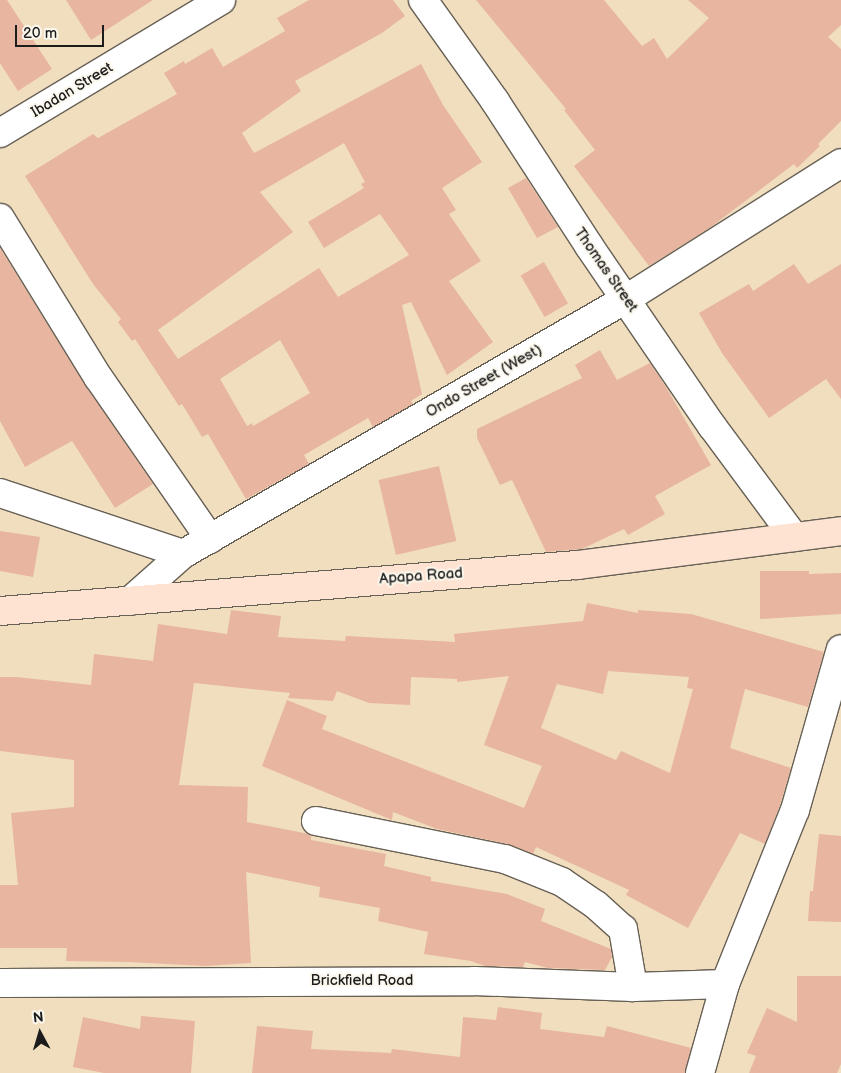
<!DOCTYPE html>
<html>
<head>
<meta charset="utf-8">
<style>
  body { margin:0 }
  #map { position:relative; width:841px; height:1073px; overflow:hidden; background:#f1debf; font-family:"Balsamiq Sans",sans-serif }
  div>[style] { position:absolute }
  .building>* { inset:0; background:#e7b5a0; transform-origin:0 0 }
  .roads { filter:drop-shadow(1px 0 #676055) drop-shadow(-1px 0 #676055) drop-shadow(0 1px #676055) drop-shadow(0 -1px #676055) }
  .street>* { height:28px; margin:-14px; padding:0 14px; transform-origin:14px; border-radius:14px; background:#fff }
  .secondary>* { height:28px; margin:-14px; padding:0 14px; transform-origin:14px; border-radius:14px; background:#fee3d2 }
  span { translate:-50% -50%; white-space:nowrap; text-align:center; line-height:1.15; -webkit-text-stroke:4px #fbf7ec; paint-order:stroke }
  .street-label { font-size:15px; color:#1c1c1c }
  .north { position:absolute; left:15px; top:1008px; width:50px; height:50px; -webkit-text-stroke:4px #fbf7ec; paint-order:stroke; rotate:354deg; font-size:14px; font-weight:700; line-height:20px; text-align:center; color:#1c1c1c }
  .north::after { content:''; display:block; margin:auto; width:18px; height:22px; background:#1c1c1c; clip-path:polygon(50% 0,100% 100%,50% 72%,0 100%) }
  .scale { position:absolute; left:15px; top:25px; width:89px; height:22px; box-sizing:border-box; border:2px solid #1c1c1c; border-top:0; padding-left:6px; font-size:15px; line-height:18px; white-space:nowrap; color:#1c1c1c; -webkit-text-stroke:4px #fbf7ec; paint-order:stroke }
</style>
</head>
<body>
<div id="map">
  <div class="building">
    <div style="clip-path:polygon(0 0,7px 0,52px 69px,18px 91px,0 63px)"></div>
    <div style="clip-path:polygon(66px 0,153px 0,91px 40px)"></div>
    <div style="clip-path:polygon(evenodd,309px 0,393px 0,405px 16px,382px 33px,295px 81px,301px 91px,242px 133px,254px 153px,421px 64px,443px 105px,482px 162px,442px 188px,456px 210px,449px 214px,481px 261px,449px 281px,493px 342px,447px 375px,411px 302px,402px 305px,422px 394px,411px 401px,413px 404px,373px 427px,368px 418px,304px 455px,309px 464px,246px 499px,208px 434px,202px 437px,182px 404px,179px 406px,135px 339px,132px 341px,118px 322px,121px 319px,93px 284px,25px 176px,93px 134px,98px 138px,177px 94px,164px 73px,184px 61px,185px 64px,212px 48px,223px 67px,285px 31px,277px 18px,309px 0,344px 143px,365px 182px,361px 184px,364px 188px,308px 222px,324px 248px,380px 214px,409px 255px,338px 297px,319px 268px,178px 359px,158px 330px,293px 232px,260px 192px,344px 143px,309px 0,280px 340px,310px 393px,253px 426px,252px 423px,247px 426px,220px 379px,280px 340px)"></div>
    <div style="clip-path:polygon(476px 0,604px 0,642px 46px,654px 38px,667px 59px,709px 18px,688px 0,841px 0,841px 25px,828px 37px,841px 49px,841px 121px,818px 144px,820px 146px,797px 168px,794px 164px,711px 227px,649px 266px,574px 166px,595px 150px,564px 110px,566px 109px)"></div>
    <div style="clip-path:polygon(526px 178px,558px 227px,537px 238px,508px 188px)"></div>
    <div style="clip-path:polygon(0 248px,85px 385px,153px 484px,115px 508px,72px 441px,25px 467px,0 421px)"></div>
    <div style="left:544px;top:262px;width:48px;height:27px;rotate:60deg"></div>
    <div style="clip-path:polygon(794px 264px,808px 284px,841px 264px,841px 399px,826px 379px,769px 418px,722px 353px,699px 313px,749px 284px,753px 291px)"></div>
    <div style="clip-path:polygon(600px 350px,617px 380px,650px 363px,666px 387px,711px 465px,655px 496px,665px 514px,628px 535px,624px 529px,582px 549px,546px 552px,512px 480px,500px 485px,477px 438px,477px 429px,582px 378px,575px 365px)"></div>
    <div style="left:439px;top:466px;width:77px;height:62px;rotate:77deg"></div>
    <div style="clip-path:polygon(0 531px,40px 537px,33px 577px,0 571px)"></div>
    <div style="clip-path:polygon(760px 571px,809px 571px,809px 574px,841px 573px,841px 614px,760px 619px)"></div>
    <div style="clip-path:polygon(evenodd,587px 603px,638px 613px,638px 610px,691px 614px,824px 652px,808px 707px,745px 689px,730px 748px,791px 768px,780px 805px,765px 844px,740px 833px,688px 928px,626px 895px,629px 890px,536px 847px,533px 854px,508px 844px,437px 829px,393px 812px,392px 820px,262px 766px,287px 700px,327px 716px,322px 729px,524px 808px,542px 766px,484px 745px,509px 676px,457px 682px,457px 679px,411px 677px,410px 705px,369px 703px,337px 691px,333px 701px,288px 698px,290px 693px,194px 683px,179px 785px,248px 787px,247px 822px,309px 834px,311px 836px,311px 840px,386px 854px,384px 866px,431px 877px,431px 881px,507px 894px,545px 909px,541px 921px,611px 949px,612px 957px,605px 970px,548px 968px,525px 962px,523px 967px,485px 966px,471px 961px,424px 954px,428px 932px,378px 921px,380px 908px,319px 897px,320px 887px,246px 872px,251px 963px,205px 966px,128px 962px,66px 961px,67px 948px,0 948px,0 885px,18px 885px,11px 813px,74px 807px,74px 760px,0 751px,0 677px,16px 677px,91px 685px,94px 654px,153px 661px,158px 624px,227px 634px,231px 610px,281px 616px,278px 637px,345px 641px,346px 636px,455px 642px,454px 634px,583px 621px,587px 603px,608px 671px,689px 677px,687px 688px,693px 689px,670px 773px,621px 751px,616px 760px,541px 728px,557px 684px,603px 694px,608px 671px)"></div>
    <div style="clip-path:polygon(819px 834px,841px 836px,841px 922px,808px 921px,810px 891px,813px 891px)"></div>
    <div style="clip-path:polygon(797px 976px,841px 976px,841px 1064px,837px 1073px,749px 1073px,756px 1056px,747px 1053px,767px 1008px,797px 1022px)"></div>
    <div style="clip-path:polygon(498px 1007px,542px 1013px,540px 1029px,604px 1037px,607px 1026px,691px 1048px,685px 1073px,252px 1073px,257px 1026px,313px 1031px,311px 1049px,391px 1053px,392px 1049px,460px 1057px,463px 1017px,496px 1020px)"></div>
    <div style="clip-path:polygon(141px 1016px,195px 1021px,191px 1073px,104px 1073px,73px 1067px,83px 1017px,140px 1029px)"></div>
  </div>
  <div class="roads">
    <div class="street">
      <div style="left:423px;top:0;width:124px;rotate:54.5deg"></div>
      <div style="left:495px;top:101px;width:173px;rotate:57deg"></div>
      <div style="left:589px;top:246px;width:218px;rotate:55.7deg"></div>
      <div style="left:712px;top:426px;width:138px;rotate:53.5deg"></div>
      <div style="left:0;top:133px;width:258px;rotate:-31deg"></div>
      <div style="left:0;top:218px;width:187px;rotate:58.4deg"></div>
      <div style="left:98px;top:377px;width:197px;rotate:55.3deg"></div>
      <div style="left:0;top:493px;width:193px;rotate:18.4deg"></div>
      <div style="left:130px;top:601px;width:71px;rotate:-41.6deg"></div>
      <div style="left:183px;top:554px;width:511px;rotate:-29.93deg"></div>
      <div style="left:626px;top:299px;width:254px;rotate:-32.3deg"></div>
      <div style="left:316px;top:821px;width:193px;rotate:11.4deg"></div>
      <div style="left:505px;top:859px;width:61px;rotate:22deg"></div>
      <div style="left:562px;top:882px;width:41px;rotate:34.1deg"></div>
      <div style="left:596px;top:905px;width:36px;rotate:42deg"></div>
      <div style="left:623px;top:929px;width:59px;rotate:80.2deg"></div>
      <div style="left:0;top:983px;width:474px;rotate:-0.2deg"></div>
      <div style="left:474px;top:981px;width:159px;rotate:2.2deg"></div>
      <div style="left:633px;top:987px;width:92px;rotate:-1.9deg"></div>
      <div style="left:700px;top:1073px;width:92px;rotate:-74.3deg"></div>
      <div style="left:725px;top:984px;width:188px;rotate:-68.1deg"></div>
      <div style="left:795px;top:810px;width:167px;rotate:-74.1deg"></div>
    </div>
    <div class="secondary">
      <div style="left:0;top:611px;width:579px;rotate:-4.56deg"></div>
      <div style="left:577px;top:565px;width:266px;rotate:-7.3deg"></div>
    </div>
  </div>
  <div class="street-label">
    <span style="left:72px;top:90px;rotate:-31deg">Ibadan Street</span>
    <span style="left:606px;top:270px;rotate:55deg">Thomas Street</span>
    <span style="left:484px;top:381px;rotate:-30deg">Ondo Street (West)</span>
    <span style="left:421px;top:576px;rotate:-4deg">Apapa Road</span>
    <span style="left:362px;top:981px">Brickfield Road</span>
  </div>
  <div class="north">N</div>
  <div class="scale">20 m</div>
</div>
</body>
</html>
